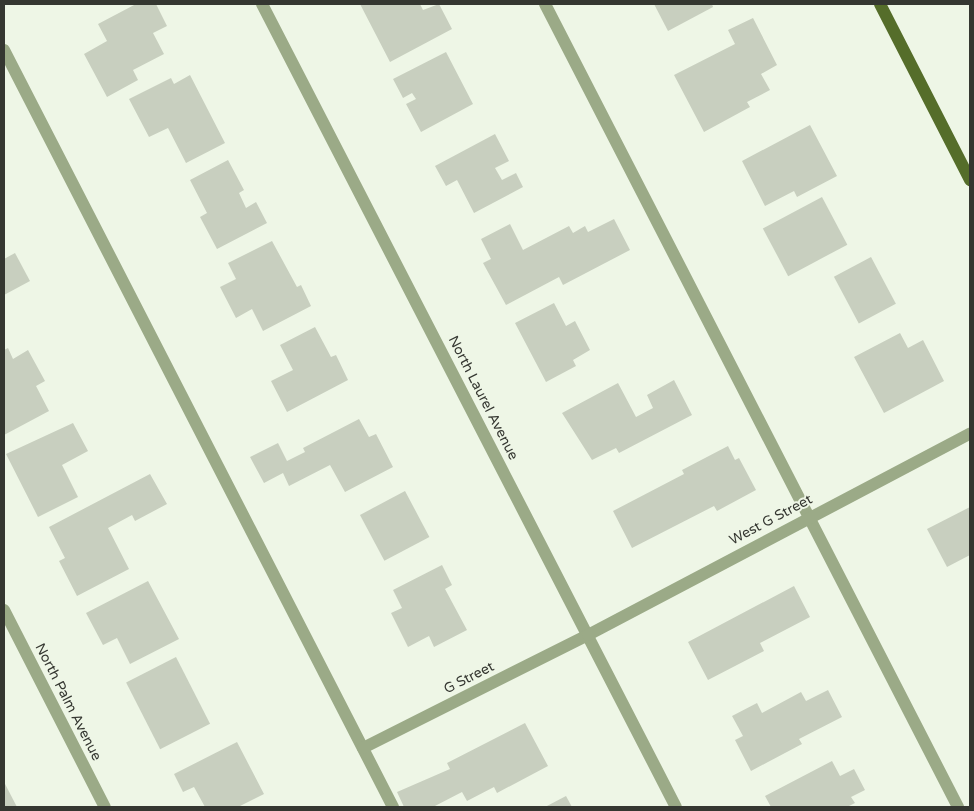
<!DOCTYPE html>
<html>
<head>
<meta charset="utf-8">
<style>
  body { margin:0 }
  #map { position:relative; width:974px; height:811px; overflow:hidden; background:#eef6e6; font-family:"Varela Round",sans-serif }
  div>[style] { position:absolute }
  .building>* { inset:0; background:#c8cfbf; transform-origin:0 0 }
  .lane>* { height:12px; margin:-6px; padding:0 6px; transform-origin:6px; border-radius:6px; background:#9baa87 }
  .street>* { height:12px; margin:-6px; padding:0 6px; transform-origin:6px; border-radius:6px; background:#9baa87 }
  .primary>* { height:12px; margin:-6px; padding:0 6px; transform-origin:6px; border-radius:6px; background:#556d2a }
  span { translate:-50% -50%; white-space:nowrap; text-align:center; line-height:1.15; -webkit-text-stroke:4px #eef6e6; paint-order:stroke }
  .street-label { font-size:14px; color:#353731 }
  .frame { position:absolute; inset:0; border:5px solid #353731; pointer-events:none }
</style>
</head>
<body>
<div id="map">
  <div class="building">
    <div style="clip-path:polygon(136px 4px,156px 4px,167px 26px,153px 33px,164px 54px,133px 70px,138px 80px,107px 97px,84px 54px,107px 41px,98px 24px)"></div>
    <div style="clip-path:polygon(360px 4px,420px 4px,423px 10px,439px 4px,452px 29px,390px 62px)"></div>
    <div style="clip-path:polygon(654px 4px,712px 4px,713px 7px,668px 31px)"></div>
    <div style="clip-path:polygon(753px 18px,777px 65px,761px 74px,770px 90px,747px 102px,750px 107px,704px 132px,674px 75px,735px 44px,728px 30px)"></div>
    <div style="clip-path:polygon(446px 52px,473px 104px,421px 132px,406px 104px,416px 99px,412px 93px,403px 98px,393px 79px)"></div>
    <div style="clip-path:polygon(190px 75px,225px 143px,186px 163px,168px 128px,149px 137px,129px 99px,171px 78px,174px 84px)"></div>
    <div style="clip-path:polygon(810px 125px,837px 176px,797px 197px,794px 191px,765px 206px,742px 161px)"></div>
    <div style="clip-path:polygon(495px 134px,509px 161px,495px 168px,502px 180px,516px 173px,523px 187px,474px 213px,457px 180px,446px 186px,435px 166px)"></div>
    <div style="clip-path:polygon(228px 160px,244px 190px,239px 193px,246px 208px,256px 202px,267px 223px,217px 249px,200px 217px,207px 213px,190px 180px)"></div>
    <div style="left:822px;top:197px;width:54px;height:67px;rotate:62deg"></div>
    <div style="clip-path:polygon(614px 219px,630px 250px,563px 285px,559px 277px,506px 305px,483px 263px,491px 259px,481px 239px,510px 224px,523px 250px,569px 226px,573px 233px,585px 226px,588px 232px)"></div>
    <div style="clip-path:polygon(272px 241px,297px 287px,301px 285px,311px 306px,263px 331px,252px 309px,236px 318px,220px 287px,236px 279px,228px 263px)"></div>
    <div style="clip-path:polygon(15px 253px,30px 281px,4px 295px,4px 259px)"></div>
    <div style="left:871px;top:257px;width:53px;height:42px;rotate:62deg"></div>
    <div style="clip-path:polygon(554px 303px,566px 326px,575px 321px,590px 350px,573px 360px,576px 366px,546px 382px,515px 323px)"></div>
    <div style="clip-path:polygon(315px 327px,331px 357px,336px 355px,348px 380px,287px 412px,271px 381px,293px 370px,280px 345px)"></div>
    <div style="clip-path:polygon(900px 333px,908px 348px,923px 340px,944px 381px,884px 413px,854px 357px)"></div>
    <div style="clip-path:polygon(8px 348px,13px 359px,28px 350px,45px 381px,36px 386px,49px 411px,4px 435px,4px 350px)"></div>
    <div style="clip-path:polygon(674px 380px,692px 415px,619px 453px,616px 448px,592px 460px,562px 413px,618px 383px,636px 417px,653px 408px,647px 395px)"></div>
    <div style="clip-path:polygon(359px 419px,369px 437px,376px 434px,393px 467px,345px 492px,330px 465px,289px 486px,283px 473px,264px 483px,250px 457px,278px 443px,287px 461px,305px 452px,303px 448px)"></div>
    <div style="clip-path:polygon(73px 423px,88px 451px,62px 465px,78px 497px,38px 517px,6px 454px)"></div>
    <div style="clip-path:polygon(728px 446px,735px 460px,739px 458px,756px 490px,717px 511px,714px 506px,632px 548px,613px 511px,684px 474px,682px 470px)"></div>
    <div style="clip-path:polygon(150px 474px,167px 504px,135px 521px,132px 515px,108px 528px,129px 569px,77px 596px,59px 561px,65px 558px,49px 527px)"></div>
    <div style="left:405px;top:491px;width:52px;height:51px;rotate:62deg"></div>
    <div style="clip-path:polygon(970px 507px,970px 555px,947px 567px,927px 529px)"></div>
    <div style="clip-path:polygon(442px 565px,452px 585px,445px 589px,467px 630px,434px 647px,429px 636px,408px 647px,391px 613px,402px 608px,393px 590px)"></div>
    <div style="clip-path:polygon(148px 581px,179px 639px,130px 664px,117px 638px,103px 645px,86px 613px)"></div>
    <div style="clip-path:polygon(794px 586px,810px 617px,760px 643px,764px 651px,708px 680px,688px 642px)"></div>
    <div style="left:176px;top:657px;width:75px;height:56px;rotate:63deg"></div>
    <div style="clip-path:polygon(828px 690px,842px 717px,799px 739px,802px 744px,751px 771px,735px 740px,743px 736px,732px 716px,757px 703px,762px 713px,801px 692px,806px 701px)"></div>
    <div style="clip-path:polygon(525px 723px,548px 766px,497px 793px,494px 787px,467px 801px,462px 792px,433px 807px,404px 807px,397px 792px,450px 769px,447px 763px)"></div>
    <div style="clip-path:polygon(237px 742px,264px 794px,238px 807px,205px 807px,194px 787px,183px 792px,174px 774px)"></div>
    <div style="clip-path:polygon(832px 761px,840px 776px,854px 769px,865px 790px,851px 797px,855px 803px,847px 807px,771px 807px,765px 796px)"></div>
    <div style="clip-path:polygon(4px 782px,17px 807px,4px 807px)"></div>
    <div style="clip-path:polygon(566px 796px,572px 807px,545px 807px)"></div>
  </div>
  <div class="lane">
    <div style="left:545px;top:4px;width:903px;rotate:62.78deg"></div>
    <div style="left:4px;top:50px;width:851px;rotate:62.8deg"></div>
  </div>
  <div class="street">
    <div style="left:262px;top:4px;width:903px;rotate:62.73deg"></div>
    <div style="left:4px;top:610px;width:221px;rotate:62.9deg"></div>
    <div style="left:363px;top:748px;width:252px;rotate:-26.7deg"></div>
    <div style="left:588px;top:635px;width:432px;rotate:-27.8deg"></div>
  </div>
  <div class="primary">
    <div style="left:880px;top:4px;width:198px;rotate:62.9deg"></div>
  </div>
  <div class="street-label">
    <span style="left:483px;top:398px;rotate:63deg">North Laurel Avenue</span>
    <span style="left:771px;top:520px;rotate:-28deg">West G Street</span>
    <span style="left:469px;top:678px;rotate:-27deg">G Street</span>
    <span style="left:68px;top:702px;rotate:63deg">North Palm Avenue</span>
  </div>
  <div class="frame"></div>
</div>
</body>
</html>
